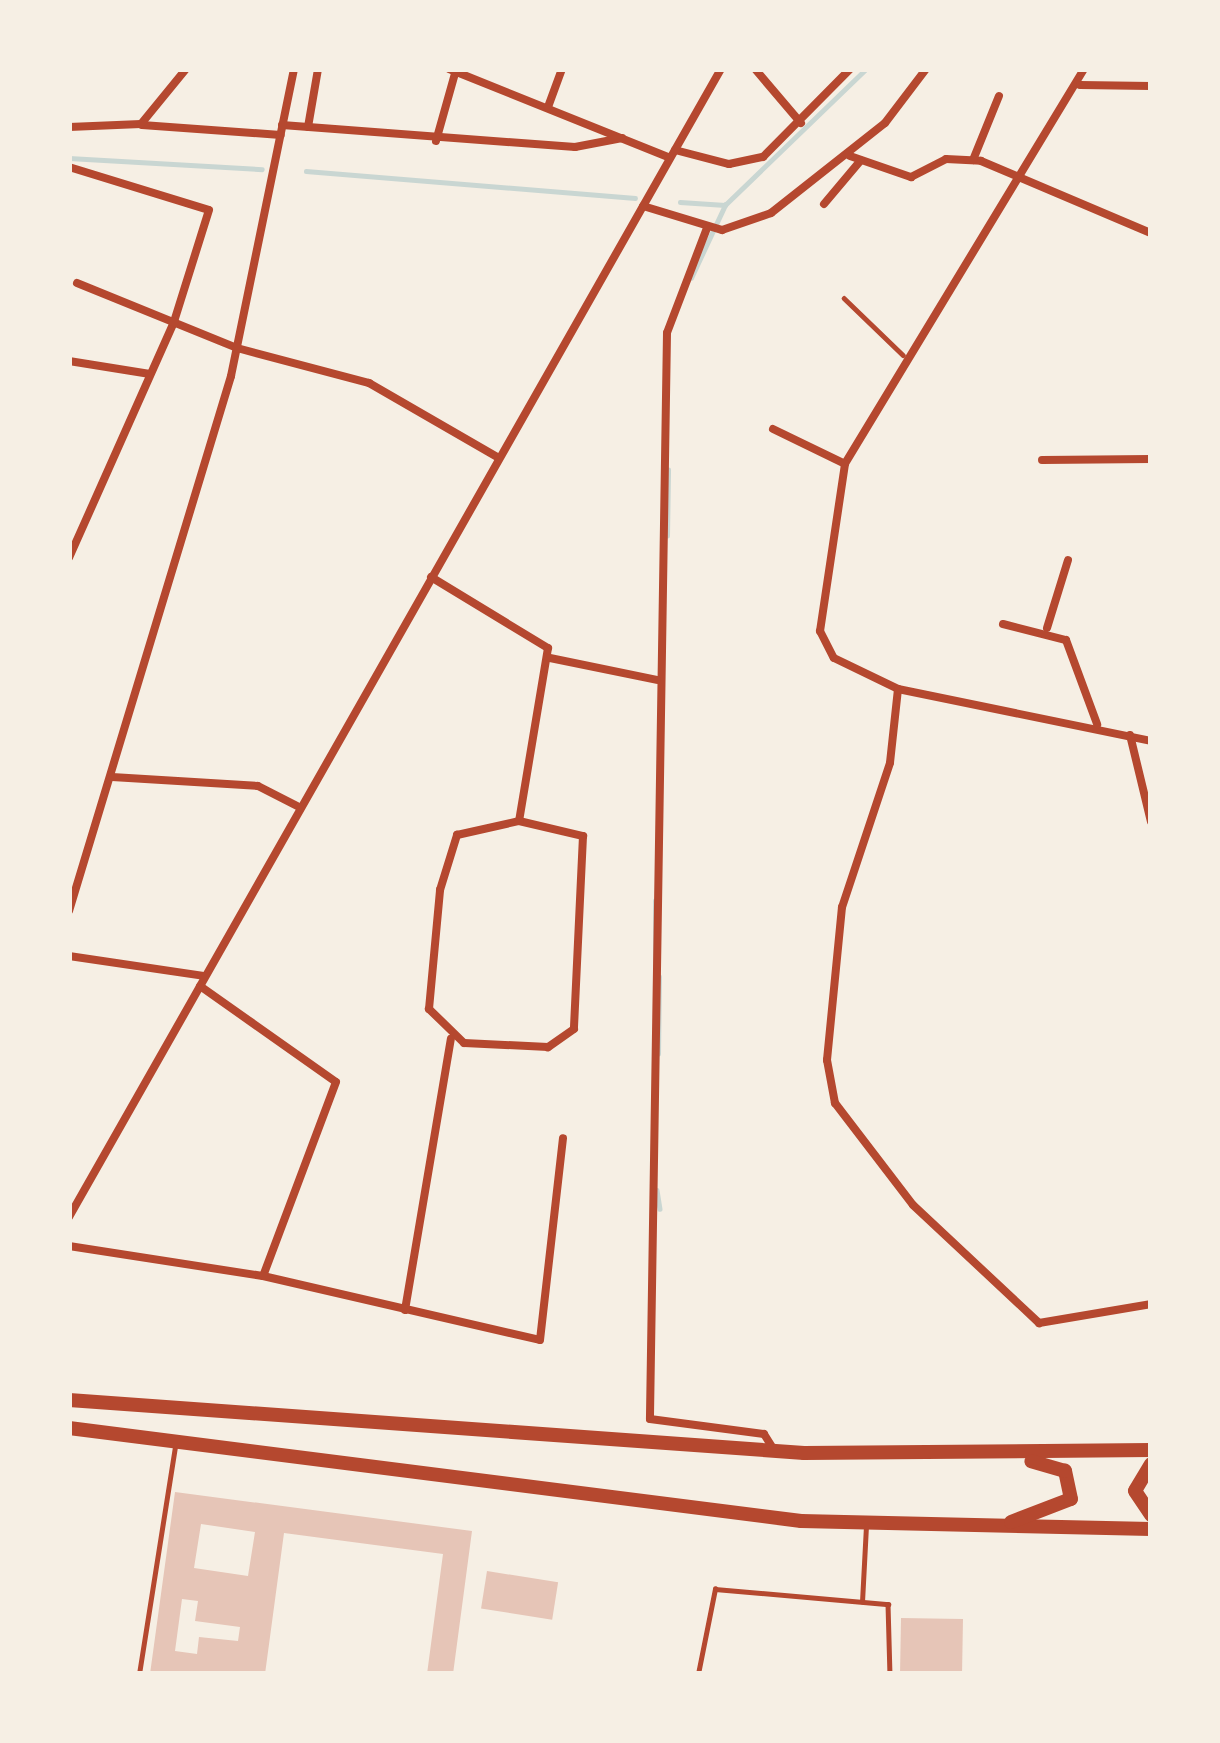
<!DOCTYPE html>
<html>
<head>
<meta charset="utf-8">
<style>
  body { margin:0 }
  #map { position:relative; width:1220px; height:1743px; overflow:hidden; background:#f6efe4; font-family:Literata,serif }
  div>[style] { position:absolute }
  .stream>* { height:4.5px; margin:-2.25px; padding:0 2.25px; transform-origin:2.25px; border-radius:2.25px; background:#c9d6d2 }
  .building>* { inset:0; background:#e6c5b7; transform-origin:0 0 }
  .service>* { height:4.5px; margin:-2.25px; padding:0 2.25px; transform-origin:2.25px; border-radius:2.25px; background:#b5482f }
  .minor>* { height:8px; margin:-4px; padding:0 4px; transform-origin:4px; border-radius:4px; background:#b5482f }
  .trunk>* { height:14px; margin:-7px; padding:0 7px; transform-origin:7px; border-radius:7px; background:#b5482f }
  span { translate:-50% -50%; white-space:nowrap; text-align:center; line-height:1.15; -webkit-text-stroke:10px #f6efe4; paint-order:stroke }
  .frame { position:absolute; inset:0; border:72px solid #f6efe4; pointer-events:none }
</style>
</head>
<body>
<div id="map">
  <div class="stream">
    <div style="left:69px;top:158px;width:193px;rotate:3.3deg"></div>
    <div style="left:306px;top:171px;width:330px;rotate:4.7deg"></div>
    <div style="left:680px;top:202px;width:45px;rotate:3.8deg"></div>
    <div style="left:691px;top:278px;width:81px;rotate:-65deg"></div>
    <div style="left:725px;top:205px;width:196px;rotate:-44deg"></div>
    <div style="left:667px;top:536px;width:66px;rotate:-89.1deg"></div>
    <div style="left:655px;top:966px;width:65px;rotate:-90deg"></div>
    <div style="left:658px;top:1054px;width:77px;rotate:-89.3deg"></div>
    <div style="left:657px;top:1190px;width:19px;rotate:81deg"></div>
  </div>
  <div class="building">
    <div style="clip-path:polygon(evenodd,175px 1492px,472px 1531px,453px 1674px,427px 1674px,443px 1554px,284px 1533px,265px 1674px,150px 1674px,175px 1492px,201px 1524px,255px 1532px,248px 1576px,194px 1568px,201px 1524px,175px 1492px,182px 1599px,198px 1601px,195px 1621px,240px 1627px,238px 1641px,199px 1637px,197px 1654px,175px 1651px,182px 1599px)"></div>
    <div style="left:487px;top:1571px;width:72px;height:38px;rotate:9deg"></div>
    <div style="left:901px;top:1618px;width:62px;height:56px;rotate:1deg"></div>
  </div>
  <div class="service">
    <div style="left:844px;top:298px;width:82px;rotate:44deg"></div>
    <div style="left:862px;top:1602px;width:77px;rotate:-87deg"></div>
    <div style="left:139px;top:1674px;width:231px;rotate:-81deg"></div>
    <div style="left:698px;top:1674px;width:87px;rotate:-78.7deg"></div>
    <div style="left:715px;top:1589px;width:174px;rotate:5deg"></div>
    <div style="left:888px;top:1604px;width:70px;rotate:88.4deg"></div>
  </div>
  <div class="minor">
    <div style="left:449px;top:69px;width:238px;rotate:21.9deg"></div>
    <div style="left:755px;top:69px;width:71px;rotate:49.6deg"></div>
    <div style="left:1084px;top:69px;width:462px;rotate:121.2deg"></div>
    <div style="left:845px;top:464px;width:169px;rotate:98.5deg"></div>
    <div style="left:820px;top:631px;width:30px;rotate:63deg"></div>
    <div style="left:834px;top:658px;width:71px;rotate:25.8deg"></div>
    <div style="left:898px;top:689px;width:258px;rotate:11.6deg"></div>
    <div style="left:1080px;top:85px;width:71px;rotate:0.8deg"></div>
    <div style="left:548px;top:107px;width:40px;rotate:-69.8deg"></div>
    <div style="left:142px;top:125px;width:139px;rotate:4.1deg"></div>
    <div style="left:282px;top:125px;width:294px;rotate:4.3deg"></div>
    <div style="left:575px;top:147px;width:48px;rotate:-10.8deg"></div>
    <div style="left:69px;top:127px;width:72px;rotate:-2.4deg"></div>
    <div style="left:141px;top:124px;width:71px;rotate:-50.7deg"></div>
    <div style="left:308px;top:127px;width:59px;rotate:-80.2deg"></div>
    <div style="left:436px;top:141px;width:74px;rotate:-74.3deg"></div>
    <div style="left:675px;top:150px;width:56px;rotate:14.5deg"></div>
    <div style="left:729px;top:164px;width:35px;rotate:-12deg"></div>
    <div style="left:763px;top:157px;width:124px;rotate:-45.3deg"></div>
    <div style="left:850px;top:156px;width:65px;rotate:19deg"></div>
    <div style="left:911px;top:177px;width:39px;rotate:-27deg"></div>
    <div style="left:946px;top:159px;width:35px;rotate:3deg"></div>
    <div style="left:981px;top:161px;width:185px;rotate:23deg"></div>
    <div style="left:973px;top:160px;width:69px;rotate:-67.9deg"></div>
    <div style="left:69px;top:167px;width:146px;rotate:17.1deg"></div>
    <div style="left:209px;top:210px;width:117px;rotate:107.4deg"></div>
    <div style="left:174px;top:322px;width:258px;rotate:114deg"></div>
    <div style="left:824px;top:204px;width:57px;rotate:-49.9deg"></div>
    <div style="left:643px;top:206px;width:83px;rotate:16.9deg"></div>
    <div style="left:722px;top:230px;width:52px;rotate:-19.1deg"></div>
    <div style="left:771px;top:213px;width:145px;rotate:-38.3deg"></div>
    <div style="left:885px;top:123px;width:68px;rotate:-52.8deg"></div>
    <div style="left:707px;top:228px;width:112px;rotate:110.9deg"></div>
    <div style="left:667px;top:333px;width:1086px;rotate:90.9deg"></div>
    <div style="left:650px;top:1419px;width:115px;rotate:7.5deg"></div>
    <div style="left:764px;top:1434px;width:19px;rotate:58deg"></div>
    <div style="left:77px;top:283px;width:173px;rotate:22.1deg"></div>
    <div style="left:237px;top:348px;width:137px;rotate:14.9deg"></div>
    <div style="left:369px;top:383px;width:150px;rotate:30deg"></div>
    <div style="left:69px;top:361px;width:82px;rotate:9.1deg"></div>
    <div style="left:773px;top:429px;width:80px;rotate:25.9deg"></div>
    <div style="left:1042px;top:460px;width:109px;rotate:-0.5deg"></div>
    <div style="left:431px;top:577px;width:137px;rotate:31.3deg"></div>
    <div style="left:548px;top:648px;width:175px;rotate:99.5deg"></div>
    <div style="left:1003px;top:624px;width:65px;rotate:14.3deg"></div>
    <div style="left:1066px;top:640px;width:90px;rotate:69.7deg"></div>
    <div style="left:1047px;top:628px;width:71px;rotate:-72.8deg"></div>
    <div style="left:550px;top:658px;width:109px;rotate:11.6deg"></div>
    <div style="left:898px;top:689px;width:74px;rotate:96.2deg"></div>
    <div style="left:890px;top:763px;width:152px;rotate:108.4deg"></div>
    <div style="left:842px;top:907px;width:154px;rotate:95.6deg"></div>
    <div style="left:827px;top:1060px;width:44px;rotate:79.5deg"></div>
    <div style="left:835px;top:1103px;width:128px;rotate:52.6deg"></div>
    <div style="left:913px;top:1205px;width:173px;rotate:43.1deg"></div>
    <div style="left:1039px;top:1323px;width:114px;rotate:-9.6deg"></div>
    <div style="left:1130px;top:735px;width:89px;rotate:76.4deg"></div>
    <div style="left:112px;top:777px;width:146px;rotate:3.5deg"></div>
    <div style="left:258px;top:786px;width:44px;rotate:27.1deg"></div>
    <div style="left:519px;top:821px;width:66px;rotate:13.2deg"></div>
    <div style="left:583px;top:836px;width:193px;rotate:92.7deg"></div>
    <div style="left:574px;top:1029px;width:32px;rotate:145deg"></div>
    <div style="left:548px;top:1047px;width:84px;rotate:-177.3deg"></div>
    <div style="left:464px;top:1043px;width:49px;rotate:-135.8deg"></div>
    <div style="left:429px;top:1009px;width:120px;rotate:-84.7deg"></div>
    <div style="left:440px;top:890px;width:58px;rotate:-72.8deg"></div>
    <div style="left:457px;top:835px;width:64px;rotate:-12.7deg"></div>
    <div style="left:69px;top:911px;width:559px;rotate:-73.15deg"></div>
    <div style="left:231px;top:376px;width:313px;rotate:-78.4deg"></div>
    <div style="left:69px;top:956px;width:136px;rotate:8.4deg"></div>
    <div style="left:200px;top:986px;width:166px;rotate:35.2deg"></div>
    <div style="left:336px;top:1082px;width:207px;rotate:110.6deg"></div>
    <div style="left:69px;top:1217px;width:1320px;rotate:-60.41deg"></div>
    <div style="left:69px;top:1246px;width:196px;rotate:8.8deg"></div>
    <div style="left:263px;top:1276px;width:284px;rotate:13deg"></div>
    <div style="left:540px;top:1340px;width:203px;rotate:-83.5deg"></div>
    <div style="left:405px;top:1310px;width:275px;rotate:-80.4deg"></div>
  </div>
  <div class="trunk">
    <div style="left:69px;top:1400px;width:737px;rotate:4.12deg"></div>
    <div style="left:804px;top:1453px;width:347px;rotate:-0.5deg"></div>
    <div style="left:69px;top:1428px;width:738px;rotate:7.24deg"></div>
    <div style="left:801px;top:1521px;width:350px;rotate:1.3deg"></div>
    <div style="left:1151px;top:1464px;width:31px;rotate:121deg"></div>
    <div style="left:1135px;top:1491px;width:29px;rotate:56deg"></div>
    <div style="left:1011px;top:1522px;width:64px;rotate:-21deg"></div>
    <div style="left:1071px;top:1499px;width:29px;rotate:-102deg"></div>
    <div style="left:1065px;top:1471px;width:35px;rotate:-164deg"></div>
  </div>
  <div class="frame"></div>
</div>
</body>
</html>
